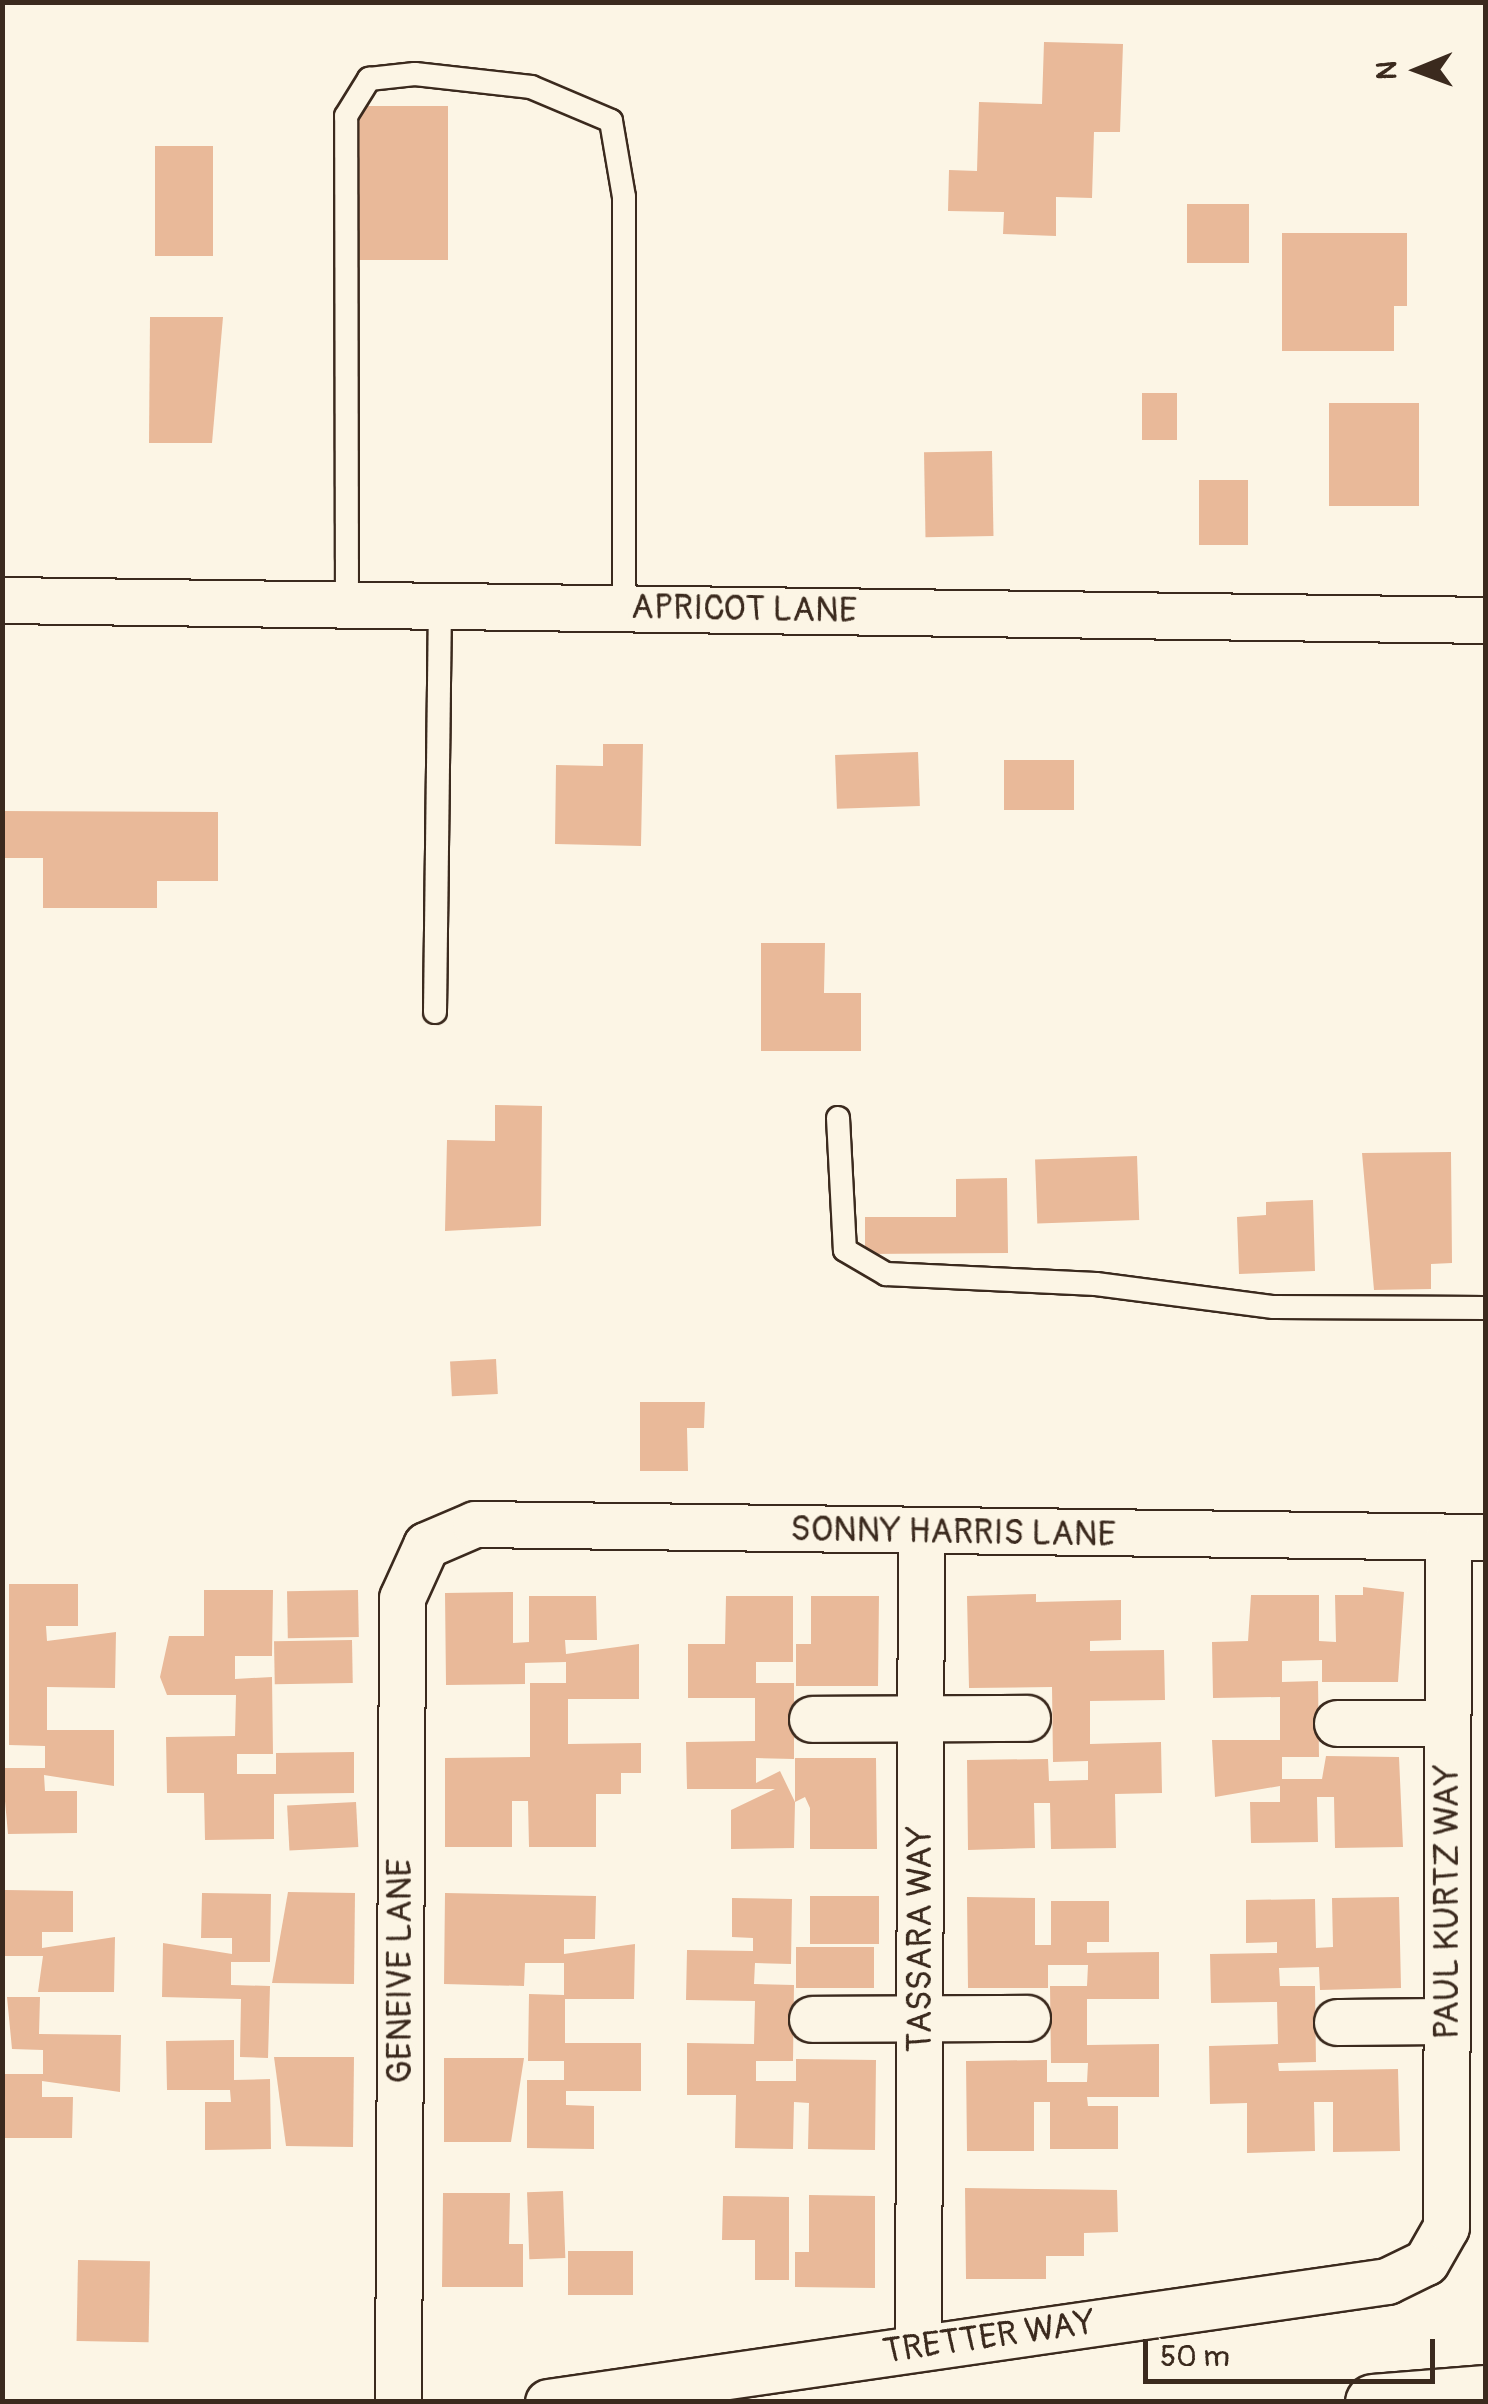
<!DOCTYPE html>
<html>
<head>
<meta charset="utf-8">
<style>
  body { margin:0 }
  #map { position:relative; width:1488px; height:2404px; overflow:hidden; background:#fcf5e5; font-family:Pangolin,sans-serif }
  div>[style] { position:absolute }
  .building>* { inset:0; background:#e9b999; transform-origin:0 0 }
  .roads { filter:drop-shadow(2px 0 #3b2a1e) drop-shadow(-2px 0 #3b2a1e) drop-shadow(0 2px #3b2a1e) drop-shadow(0 -2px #3b2a1e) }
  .lane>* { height:22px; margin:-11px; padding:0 11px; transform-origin:11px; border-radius:11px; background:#fcf5e5 }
  .street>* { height:45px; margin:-22.5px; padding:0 22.5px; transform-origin:22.5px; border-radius:22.5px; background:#fcf5e5 }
  .secondary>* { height:55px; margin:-27.5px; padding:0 27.5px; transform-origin:27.5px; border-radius:27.5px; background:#fcf5e5 }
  span { translate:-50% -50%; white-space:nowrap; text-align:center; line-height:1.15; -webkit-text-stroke:8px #fcf5e5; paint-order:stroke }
  .street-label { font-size:35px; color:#3b2a1e }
  .frame { position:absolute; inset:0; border:5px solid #3b2a1e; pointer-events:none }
  .north { position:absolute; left:1368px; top:20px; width:100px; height:100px; -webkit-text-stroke:8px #fcf5e5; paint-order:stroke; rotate:269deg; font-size:28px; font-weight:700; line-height:40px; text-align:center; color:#3b2a1e }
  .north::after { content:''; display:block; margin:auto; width:35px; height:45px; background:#3b2a1e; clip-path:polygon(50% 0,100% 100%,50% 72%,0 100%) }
  .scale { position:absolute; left:1143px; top:2339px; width:292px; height:45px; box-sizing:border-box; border:5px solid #3b2a1e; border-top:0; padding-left:12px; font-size:30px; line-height:35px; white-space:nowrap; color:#3b2a1e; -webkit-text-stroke:8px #fcf5e5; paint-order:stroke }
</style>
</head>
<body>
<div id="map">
  <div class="building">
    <div style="clip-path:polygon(1044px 42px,1123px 44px,1120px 132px,1094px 132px,1092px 198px,1056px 197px,1056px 236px,1003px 234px,1004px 212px,948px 211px,949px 170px,977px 171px,979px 102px,1042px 104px)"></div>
    <div style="left:355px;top:106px;width:93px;height:154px"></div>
    <div style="left:155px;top:146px;width:58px;height:110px"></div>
    <div style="left:1187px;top:204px;width:62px;height:59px"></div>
    <div style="clip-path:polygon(1282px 233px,1407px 233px,1407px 306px,1394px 306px,1394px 351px,1282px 351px)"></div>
    <div style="clip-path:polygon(150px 317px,223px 317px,212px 443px,149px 443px)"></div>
    <div style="left:1142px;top:393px;width:35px;height:47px"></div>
    <div style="left:1329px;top:403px;width:90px;height:103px"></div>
    <div style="left:992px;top:451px;width:85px;height:68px;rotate:89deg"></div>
    <div style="left:1199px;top:480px;width:49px;height:65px"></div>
    <div style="clip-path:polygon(603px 744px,643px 744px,641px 846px,555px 844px,556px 765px,603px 766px)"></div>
    <div style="left:918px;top:752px;width:54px;height:83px;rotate:88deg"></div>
    <div style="left:1004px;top:760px;width:70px;height:50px"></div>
    <div style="clip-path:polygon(2px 811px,218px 812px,218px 881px,157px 881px,157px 908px,43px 908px,43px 858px,2px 858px)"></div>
    <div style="clip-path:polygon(761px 943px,825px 943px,824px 993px,861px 993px,861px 1051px,761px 1051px)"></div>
    <div style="clip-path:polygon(495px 1105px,542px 1106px,541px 1226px,445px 1231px,447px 1140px,495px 1141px)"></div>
    <div style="clip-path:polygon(1451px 1152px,1452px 1263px,1431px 1264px,1431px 1289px,1374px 1290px,1362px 1153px)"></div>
    <div style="left:1137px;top:1156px;width:64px;height:102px;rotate:88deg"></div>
    <div style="clip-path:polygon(1007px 1178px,1008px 1253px,865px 1254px,865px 1217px,956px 1217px,956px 1179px)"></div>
    <div style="clip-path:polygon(1313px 1200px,1315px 1271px,1239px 1274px,1237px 1217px,1266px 1215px,1266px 1202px)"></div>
    <div style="left:496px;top:1359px;width:35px;height:46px;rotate:87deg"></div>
    <div style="clip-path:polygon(640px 1402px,705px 1402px,704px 1428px,687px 1428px,688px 1471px,640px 1471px)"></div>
    <div style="clip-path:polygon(9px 1584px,78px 1584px,78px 1626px,46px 1626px,47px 1641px,116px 1632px,115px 1688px,47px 1687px,47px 1730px,114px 1730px,114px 1786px,44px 1775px,45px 1791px,77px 1791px,77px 1833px,8px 1834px,2px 1768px,45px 1768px,45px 1746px,9px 1745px)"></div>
    <div style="clip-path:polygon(1363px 1587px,1404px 1592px,1398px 1682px,1322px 1682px,1322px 1660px,1282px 1661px,1282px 1682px,1318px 1681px,1319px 1757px,1282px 1757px,1282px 1779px,1322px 1779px,1326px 1756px,1399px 1757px,1403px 1847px,1335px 1848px,1334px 1797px,1317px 1797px,1318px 1842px,1251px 1843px,1250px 1802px,1280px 1802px,1280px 1786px,1215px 1797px,1212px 1740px,1280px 1740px,1280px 1697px,1213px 1698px,1212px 1642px,1248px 1641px,1251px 1595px,1319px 1595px,1319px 1641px,1336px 1642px,1335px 1595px,1363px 1595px)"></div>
    <div style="clip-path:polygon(204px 1590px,273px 1590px,272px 1656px,235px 1656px,235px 1679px,272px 1677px,273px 1754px,237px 1754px,237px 1774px,276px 1774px,276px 1753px,354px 1752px,354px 1793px,274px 1794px,274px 1839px,205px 1840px,204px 1793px,167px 1793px,166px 1737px,235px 1736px,236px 1695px,167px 1695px,160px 1677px,169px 1636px,204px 1636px)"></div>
    <div style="left:358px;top:1590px;width:47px;height:71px;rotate:89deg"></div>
    <div style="clip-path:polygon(513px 1592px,513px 1643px,529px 1642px,529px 1596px,596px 1596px,597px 1640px,565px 1640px,566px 1654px,639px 1644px,639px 1699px,568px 1699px,568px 1744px,641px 1743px,641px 1773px,621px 1773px,621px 1794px,596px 1794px,596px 1847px,529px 1847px,528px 1801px,512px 1801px,512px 1847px,445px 1847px,445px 1758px,530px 1757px,530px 1683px,566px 1683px,566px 1662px,525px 1663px,525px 1684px,446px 1685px,445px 1593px)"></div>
    <div style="clip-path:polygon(1036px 1594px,1036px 1602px,1121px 1600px,1121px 1640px,1090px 1641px,1090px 1651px,1164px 1650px,1165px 1700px,1090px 1701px,1090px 1744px,1161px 1742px,1162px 1793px,1115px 1794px,1116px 1848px,1051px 1849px,1050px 1803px,1034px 1803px,1035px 1848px,968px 1850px,967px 1760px,1048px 1759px,1049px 1781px,1088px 1780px,1088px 1761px,1053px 1762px,1052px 1687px,969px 1688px,967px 1596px)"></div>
    <div style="clip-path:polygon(726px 1596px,793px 1596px,793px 1662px,756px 1662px,756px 1683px,794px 1683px,794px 1759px,756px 1758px,756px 1783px,780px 1771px,795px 1802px,794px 1848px,731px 1849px,731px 1810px,775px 1789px,687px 1789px,686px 1742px,755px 1741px,755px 1698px,688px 1698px,688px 1644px,725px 1644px)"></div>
    <div style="clip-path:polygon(811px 1596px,879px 1596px,878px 1686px,796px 1686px,796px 1644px,811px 1644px)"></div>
    <div style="left:352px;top:1640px;width:43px;height:78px;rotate:89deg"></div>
    <div style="clip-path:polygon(795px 1758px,876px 1758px,877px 1849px,810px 1849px,810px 1808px,805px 1797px,795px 1802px)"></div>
    <div style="left:356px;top:1802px;width:45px;height:69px;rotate:87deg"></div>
    <div style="clip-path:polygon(5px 1890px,73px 1891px,73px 1932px,42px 1932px,42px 1948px,115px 1937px,114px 1992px,38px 1992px,43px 1956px,5px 1956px)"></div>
    <div style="clip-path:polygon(288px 1892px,355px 1893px,354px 1984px,272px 1983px)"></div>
    <div style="clip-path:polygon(202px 1893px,271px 1894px,270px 1962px,231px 1962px,231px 1985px,270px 1986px,268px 2058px,240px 2057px,241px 1999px,162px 1997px,163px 1943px,232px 1954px,232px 1938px,201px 1938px)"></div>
    <div style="clip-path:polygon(445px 1893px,596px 1896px,595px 1939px,564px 1939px,564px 1954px,635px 1944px,634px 1999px,565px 1999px,565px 2043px,641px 2043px,641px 2091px,566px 2091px,566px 2105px,594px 2106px,594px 2149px,527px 2148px,527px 2080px,564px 2080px,564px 2061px,528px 2061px,529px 1994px,564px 1995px,564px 1963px,525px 1963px,524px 1986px,444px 1984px)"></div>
    <div style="left:810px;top:1896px;width:69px;height:48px"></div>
    <div style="clip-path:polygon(967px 1897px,1035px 1898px,1035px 1945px,1051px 1945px,1051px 1901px,1109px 1901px,1109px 1942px,1087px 1942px,1087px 1953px,1159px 1952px,1159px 1999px,1087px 1999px,1087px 2045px,1159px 2044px,1159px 2097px,1087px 2097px,1088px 2106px,1118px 2106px,1118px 2149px,1050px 2149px,1050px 2102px,1034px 2102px,1034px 2151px,967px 2151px,966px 2061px,1047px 2060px,1047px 2082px,1087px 2082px,1088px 2063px,1051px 2063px,1050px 1986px,1087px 1986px,1088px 1965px,1048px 1965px,1048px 1988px,968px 1988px)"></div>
    <div style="clip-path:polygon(1399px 1897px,1401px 1988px,1320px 1990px,1319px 1967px,1279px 1968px,1280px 1986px,1315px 1986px,1316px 2062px,1278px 2063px,1279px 2071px,1398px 2069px,1400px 2151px,1333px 2152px,1333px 2102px,1314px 2102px,1315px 2151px,1247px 2153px,1247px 2103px,1210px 2104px,1209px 2046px,1278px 2044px,1277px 2002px,1211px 2003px,1210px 1954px,1277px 1953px,1277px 1942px,1246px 1943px,1246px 1900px,1315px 1899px,1316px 1948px,1333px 1947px,1332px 1898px)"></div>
    <div style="clip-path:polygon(732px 1898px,792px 1899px,791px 1964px,755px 1963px,754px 1984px,794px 1985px,793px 2061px,756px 2061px,756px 2081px,796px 2081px,796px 2059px,876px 2060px,875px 2150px,808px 2149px,809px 2103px,794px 2102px,793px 2149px,735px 2148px,736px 2095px,687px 2095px,687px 2043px,754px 2044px,755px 2001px,686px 2000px,687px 1950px,753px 1951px,753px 1938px,732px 1937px)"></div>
    <div style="left:796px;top:1947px;width:78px;height:41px"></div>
    <div style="clip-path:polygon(7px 1997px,40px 1997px,39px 2034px,121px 2035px,120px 2092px,42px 2081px,42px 2097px,73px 2097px,72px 2138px,2px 2138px,2px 2074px,43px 2074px,43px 2050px,12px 2049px)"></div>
    <div style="clip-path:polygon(234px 2040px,234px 2080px,270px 2079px,271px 2149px,205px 2150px,205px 2102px,231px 2102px,230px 2090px,167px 2090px,166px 2041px)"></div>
    <div style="clip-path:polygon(274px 2057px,354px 2057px,353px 2147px,286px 2146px)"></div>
    <div style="clip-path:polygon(444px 2058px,524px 2058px,511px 2142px,444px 2142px)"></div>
    <div style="clip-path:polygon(965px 2188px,1117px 2190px,1118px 2232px,1084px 2233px,1084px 2256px,1046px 2256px,1046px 2279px,966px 2279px)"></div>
    <div style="left:563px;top:2191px;width:67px;height:36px;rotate:88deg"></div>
    <div style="clip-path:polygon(443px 2193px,510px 2193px,509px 2244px,523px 2244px,523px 2287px,442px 2287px)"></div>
    <div style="clip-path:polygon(809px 2195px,875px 2196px,875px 2288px,795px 2287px,795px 2252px,809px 2252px)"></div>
    <div style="clip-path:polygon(723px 2196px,789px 2197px,789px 2280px,755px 2280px,755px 2240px,722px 2240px)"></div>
    <div style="left:568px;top:2251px;width:65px;height:44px"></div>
    <div style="left:78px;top:2260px;width:72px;height:81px;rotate:1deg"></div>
  </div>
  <div class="roads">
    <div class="lane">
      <div style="left:347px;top:602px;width:486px;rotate:-90.1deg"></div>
      <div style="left:346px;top:116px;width:44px;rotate:-58.1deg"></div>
      <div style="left:369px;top:79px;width:46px;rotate:-6.2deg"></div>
      <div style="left:415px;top:74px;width:117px;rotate:6.4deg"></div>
      <div style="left:531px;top:87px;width:87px;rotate:23deg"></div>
      <div style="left:611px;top:121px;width:77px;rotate:80.3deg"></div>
      <div style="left:624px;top:197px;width:410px;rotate:90deg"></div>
      <div style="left:435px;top:1012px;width:408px;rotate:-89.3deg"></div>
      <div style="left:838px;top:1118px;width:132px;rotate:87deg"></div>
      <div style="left:845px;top:1250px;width:48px;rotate:30.3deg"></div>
      <div style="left:886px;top:1274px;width:210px;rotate:2.7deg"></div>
      <div style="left:1096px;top:1284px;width:179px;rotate:7.4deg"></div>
      <div style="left:1274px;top:1307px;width:212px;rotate:0.3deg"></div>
    </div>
    <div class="street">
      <div style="left:2px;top:600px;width:1484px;rotate:0.77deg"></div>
      <div style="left:812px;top:1719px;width:215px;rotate:-0.3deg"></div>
      <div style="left:1337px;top:1723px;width:110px"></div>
      <div style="left:812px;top:2019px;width:215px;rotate:-0.3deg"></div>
      <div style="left:1337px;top:2022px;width:109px;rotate:-0.5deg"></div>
      <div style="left:918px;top:2347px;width:815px;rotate:-89.79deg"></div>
      <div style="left:398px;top:2402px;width:804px;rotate:-89.71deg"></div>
      <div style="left:402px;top:1598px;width:58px;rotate:-65.6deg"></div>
      <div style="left:426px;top:1545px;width:53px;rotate:-23.2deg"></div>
      <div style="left:475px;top:1524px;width:1011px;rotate:0.74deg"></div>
      <div style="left:548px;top:2402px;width:848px;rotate:-8.21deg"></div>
      <div style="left:1387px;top:2281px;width:43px;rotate:-26deg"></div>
      <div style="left:1426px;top:2262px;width:40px;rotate:-60.3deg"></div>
      <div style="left:1446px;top:2227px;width:690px;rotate:-89.83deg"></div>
    </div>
    <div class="secondary">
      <div style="left:1373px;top:2402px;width:113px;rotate:-4.6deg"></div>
    </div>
  </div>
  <div class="street-label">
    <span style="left:744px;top:609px;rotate:1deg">APRICOT LANE</span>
    <span style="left:953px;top:1532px;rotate:1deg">SONNY HARRIS LANE</span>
    <span style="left:1447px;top:1902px;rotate:-90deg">PAUL KURTZ WAY</span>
    <span style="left:920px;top:1939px;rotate:-90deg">TASSARA WAY</span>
    <span style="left:400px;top:1971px;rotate:-90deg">GENEIVE LANE</span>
    <span style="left:989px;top:2337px;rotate:-8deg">TRETTER WAY</span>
  </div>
  <div class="frame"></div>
  <div class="north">N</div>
  <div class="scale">50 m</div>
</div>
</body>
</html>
